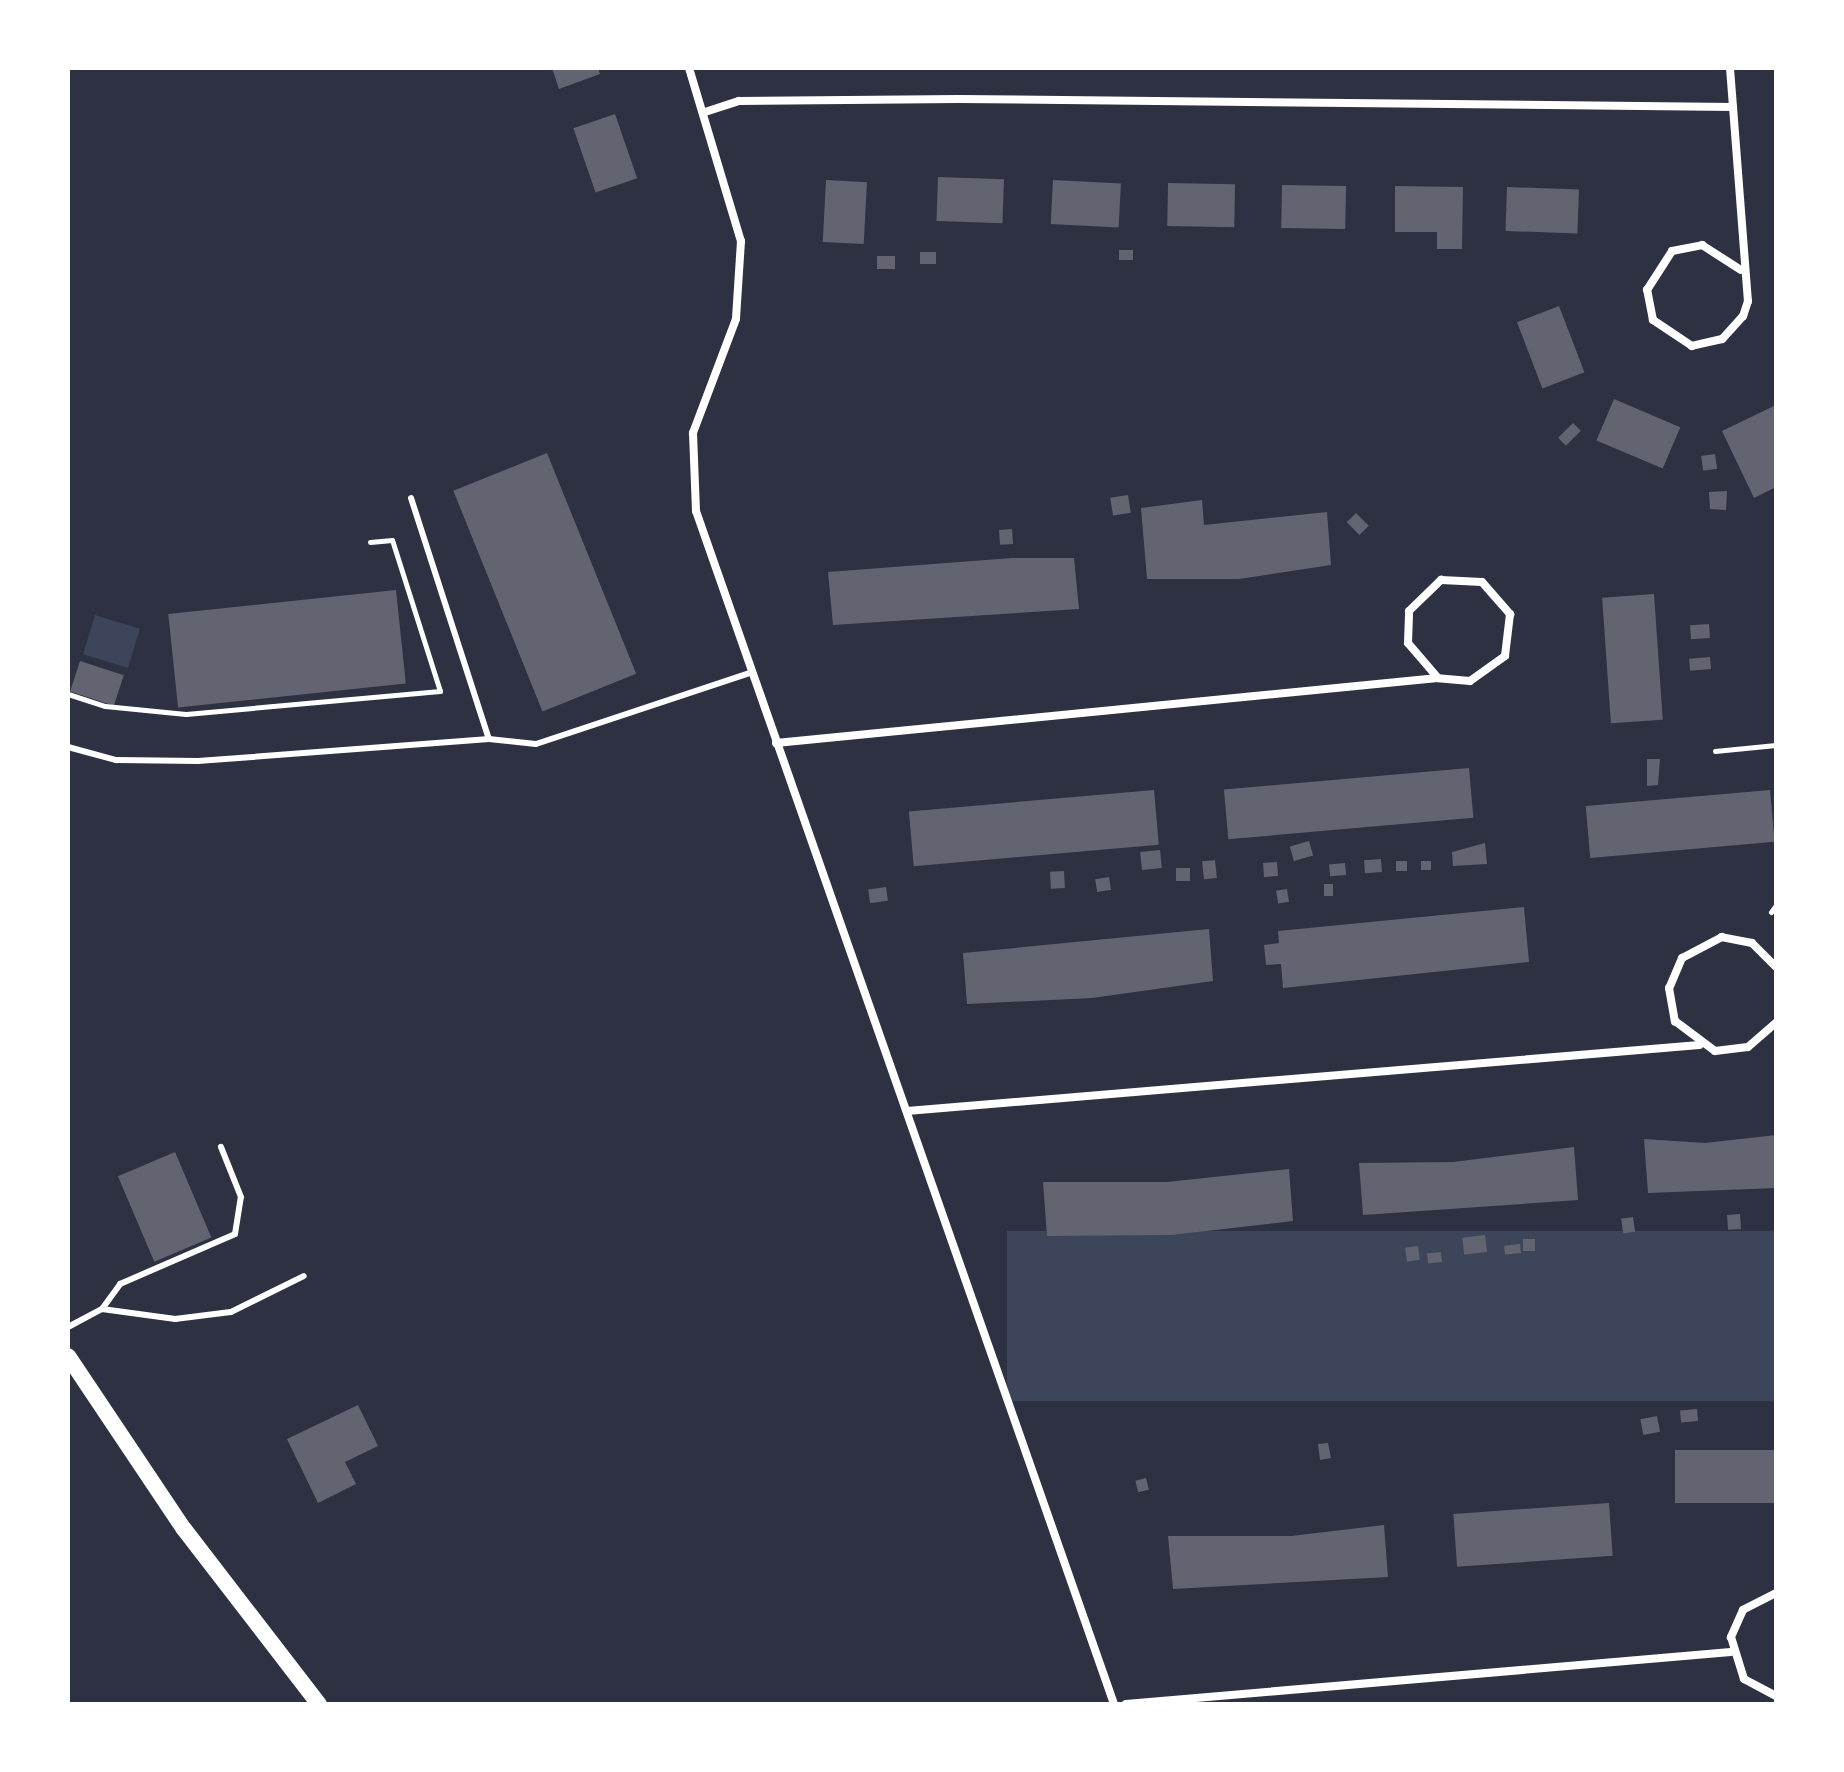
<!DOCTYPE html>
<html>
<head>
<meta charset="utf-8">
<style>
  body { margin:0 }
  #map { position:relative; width:1844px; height:1772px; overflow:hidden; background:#2d3142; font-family:Spectral,serif }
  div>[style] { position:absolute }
  .green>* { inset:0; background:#3c4559; transform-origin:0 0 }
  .building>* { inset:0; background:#626471; transform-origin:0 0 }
  .path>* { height:5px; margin:-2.5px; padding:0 2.5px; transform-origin:2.5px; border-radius:2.5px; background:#fff }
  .service>* { height:6px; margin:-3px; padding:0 3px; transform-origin:3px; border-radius:3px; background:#fff }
  .minor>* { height:8px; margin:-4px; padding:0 4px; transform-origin:4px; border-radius:4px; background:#fff }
  .secondary>* { height:16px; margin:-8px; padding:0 8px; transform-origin:8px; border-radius:8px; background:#fff }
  span { translate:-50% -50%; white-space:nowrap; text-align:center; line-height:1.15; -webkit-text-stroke:8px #fff; paint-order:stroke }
  .frame { position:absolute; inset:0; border:70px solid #fff; pointer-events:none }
</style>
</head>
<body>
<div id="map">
  <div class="green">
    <div style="left:95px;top:615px;width:47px;height:41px;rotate:17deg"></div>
    <div style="left:1776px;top:1231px;width:170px;height:769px;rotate:90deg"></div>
  </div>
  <div class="building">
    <div style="clip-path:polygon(552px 68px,598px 68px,600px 74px,559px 89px)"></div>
    <div style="left:615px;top:114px;width:68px;height:44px;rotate:71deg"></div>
    <div style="left:938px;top:177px;width:66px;height:44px;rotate:2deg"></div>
    <div style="left:826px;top:180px;width:41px;height:62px;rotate:3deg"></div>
    <div style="left:1053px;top:180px;width:68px;height:44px;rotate:3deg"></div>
    <div style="left:1168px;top:183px;width:67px;height:43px;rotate:1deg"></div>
    <div style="left:1282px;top:185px;width:64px;height:43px;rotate:1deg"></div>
    <div style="clip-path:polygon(1395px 186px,1463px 187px,1462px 249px,1437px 249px,1437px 232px,1395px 232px)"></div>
    <div style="left:1507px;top:187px;width:72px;height:44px;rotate:2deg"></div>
    <div style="left:1119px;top:250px;width:14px;height:10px"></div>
    <div style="left:920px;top:252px;width:16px;height:12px"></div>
    <div style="left:877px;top:256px;width:18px;height:13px"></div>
    <div style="left:1559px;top:306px;width:71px;height:45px;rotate:69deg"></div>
    <div style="left:1614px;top:399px;width:72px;height:45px;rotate:23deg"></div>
    <div style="clip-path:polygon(1776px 405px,1776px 487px,1754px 498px,1722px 431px)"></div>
    <div style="left:1573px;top:423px;width:11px;height:21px;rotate:45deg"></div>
    <div style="left:547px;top:453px;width:238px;height:101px;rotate:68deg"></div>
    <div style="left:1715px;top:454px;width:15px;height:14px;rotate:82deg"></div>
    <div style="clip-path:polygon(1727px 491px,1726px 510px,1710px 509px,1709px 492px)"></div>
    <div style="left:1128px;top:495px;width:18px;height:18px;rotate:81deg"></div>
    <div style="clip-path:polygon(1202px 500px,1204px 525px,1327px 512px,1331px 565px,1239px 579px,1147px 579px,1141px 508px)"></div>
    <div style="left:1356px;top:513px;width:18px;height:13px;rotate:45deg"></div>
    <div style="left:1012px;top:529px;width:15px;height:13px;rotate:86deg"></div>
    <div style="clip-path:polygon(1012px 558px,1074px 558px,1079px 609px,833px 625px,828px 572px)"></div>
    <div style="left:396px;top:590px;width:94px;height:229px;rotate:84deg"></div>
    <div style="left:1654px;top:594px;width:126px;height:52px;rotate:86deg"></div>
    <div style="left:1709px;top:624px;width:14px;height:19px;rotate:86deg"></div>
    <div style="left:1710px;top:657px;width:12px;height:21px;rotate:85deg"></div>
    <div style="left:80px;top:661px;width:46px;height:32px;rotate:18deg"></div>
    <div style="clip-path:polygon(1647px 759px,1660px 759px,1658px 785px,1647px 786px)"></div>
    <div style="left:1469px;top:768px;width:50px;height:246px;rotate:85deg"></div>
    <div style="left:1154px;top:790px;width:55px;height:246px;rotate:85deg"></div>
    <div style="left:1770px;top:790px;width:52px;height:185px;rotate:85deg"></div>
    <div style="left:1309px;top:841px;width:15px;height:20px;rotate:74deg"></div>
    <div style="clip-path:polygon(1485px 843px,1487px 864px,1453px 866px,1452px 852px)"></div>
    <div style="left:1160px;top:850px;width:18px;height:20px;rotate:84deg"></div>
    <div style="left:1381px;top:859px;width:13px;height:17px;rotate:86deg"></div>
    <div style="left:1215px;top:860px;width:18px;height:13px;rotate:84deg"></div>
    <div style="left:1396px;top:861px;width:11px;height:10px"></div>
    <div style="left:1421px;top:861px;width:10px;height:9px"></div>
    <div style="left:1277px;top:862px;width:14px;height:14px;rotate:86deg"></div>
    <div style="left:1345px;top:863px;width:12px;height:16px;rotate:85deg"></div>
    <div style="left:1190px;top:868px;width:13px;height:14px;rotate:90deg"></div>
    <div style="left:1064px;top:871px;width:17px;height:14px;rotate:87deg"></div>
    <div style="left:1109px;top:877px;width:13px;height:14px;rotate:81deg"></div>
    <div style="left:1324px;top:884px;width:9px;height:12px"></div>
    <div style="left:886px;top:887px;width:14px;height:18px;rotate:82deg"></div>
    <div style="left:1287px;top:889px;width:13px;height:11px;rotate:81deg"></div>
    <div style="clip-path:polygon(1524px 907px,1529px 962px,1283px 988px,1281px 964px,1266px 965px,1264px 945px,1279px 943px,1278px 931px)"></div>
    <div style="clip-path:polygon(1209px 929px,1213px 981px,1092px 998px,967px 1004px,963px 953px)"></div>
    <div style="clip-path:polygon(1776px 1135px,1776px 1188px,1648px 1193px,1644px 1139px,1705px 1143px)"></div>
    <div style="clip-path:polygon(1574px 1147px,1578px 1200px,1363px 1215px,1359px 1163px,1453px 1162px)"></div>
    <div style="left:175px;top:1152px;width:93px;height:62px;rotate:67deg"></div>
    <div style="clip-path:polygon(1289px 1169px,1293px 1221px,1171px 1235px,1047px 1236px,1043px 1182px,1167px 1182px)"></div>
    <div style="left:1740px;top:1214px;width:15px;height:13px;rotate:86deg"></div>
    <div style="left:1633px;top:1217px;width:15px;height:12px;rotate:82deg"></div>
    <div style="left:1485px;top:1235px;width:17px;height:23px;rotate:83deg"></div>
    <div style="left:1523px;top:1239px;width:12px;height:12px"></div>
    <div style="left:1520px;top:1244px;width:9px;height:16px;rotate:84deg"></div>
    <div style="left:1418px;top:1246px;width:14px;height:13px;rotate:82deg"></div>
    <div style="left:1441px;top:1252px;width:10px;height:14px;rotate:84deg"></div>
    <div style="clip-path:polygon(358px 1405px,378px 1446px,345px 1462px,356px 1484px,318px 1503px,287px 1439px)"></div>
    <div style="left:1697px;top:1409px;width:12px;height:17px;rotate:85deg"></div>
    <div style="left:1657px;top:1416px;width:16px;height:17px;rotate:79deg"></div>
    <div style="clip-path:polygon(1328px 1443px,1331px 1458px,1320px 1460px,1318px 1444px)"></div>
    <div style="left:1776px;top:1450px;width:53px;height:101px;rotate:90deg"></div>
    <div style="left:1146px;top:1478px;width:12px;height:11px;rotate:76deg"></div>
    <div style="left:1609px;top:1503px;width:53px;height:156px;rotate:86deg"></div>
    <div style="clip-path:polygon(1384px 1525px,1388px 1577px,1173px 1589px,1168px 1536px,1291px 1536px)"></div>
  </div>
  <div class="path">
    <div style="left:68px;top:694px;width:39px;rotate:18deg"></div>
    <div style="left:105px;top:706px;width:81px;rotate:5.6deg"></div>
    <div style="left:186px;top:714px;width:255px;rotate:-5.2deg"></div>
    <div style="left:440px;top:691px;width:158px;rotate:-107.6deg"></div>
    <div style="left:392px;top:540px;width:22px;rotate:175deg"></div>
    <div style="left:1715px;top:751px;width:61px;rotate:-5.6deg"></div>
    <div style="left:1771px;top:912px;width:9px;rotate:-54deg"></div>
  </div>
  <div class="service">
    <div style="left:411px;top:498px;width:253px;rotate:72.1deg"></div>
    <div style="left:68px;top:747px;width:50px;rotate:15.2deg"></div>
    <div style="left:116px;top:760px;width:82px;rotate:0.7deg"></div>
    <div style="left:198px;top:761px;width:292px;rotate:-4.3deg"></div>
    <div style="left:489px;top:739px;width:47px;rotate:6.1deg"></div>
    <div style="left:536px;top:744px;width:228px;rotate:-18.4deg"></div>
    <div style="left:102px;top:1309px;width:31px;rotate:-54deg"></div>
    <div style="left:120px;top:1284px;width:125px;rotate:-23.5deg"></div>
    <div style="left:235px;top:1234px;width:37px;rotate:-81deg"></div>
    <div style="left:241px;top:1197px;width:54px;rotate:-111.8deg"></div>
    <div style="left:68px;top:1327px;width:38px;rotate:-28deg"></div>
    <div style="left:102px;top:1309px;width:74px;rotate:7.8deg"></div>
    <div style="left:175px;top:1319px;width:56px;rotate:-7.1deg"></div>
    <div style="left:231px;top:1312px;width:81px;rotate:-26.3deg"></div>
  </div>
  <div class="minor">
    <div style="left:689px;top:68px;width:181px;rotate:73.3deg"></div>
    <div style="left:741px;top:241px;width:78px;rotate:93.7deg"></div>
    <div style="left:736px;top:319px;width:122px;rotate:110.7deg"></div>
    <div style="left:693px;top:433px;width:78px;rotate:87.8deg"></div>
    <div style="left:696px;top:511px;width:1264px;rotate:70.69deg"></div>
    <div style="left:1730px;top:68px;width:234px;rotate:85.6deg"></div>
    <div style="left:1748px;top:301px;width:16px;rotate:108deg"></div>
    <div style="left:1743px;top:316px;width:31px;rotate:132deg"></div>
    <div style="left:1722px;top:339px;width:31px;rotate:167deg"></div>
    <div style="left:1692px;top:346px;width:47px;rotate:-146.3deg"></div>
    <div style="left:1653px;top:320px;width:31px;rotate:-101deg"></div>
    <div style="left:1647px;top:290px;width:46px;rotate:-57.3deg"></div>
    <div style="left:1672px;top:251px;width:31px;rotate:-11deg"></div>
    <div style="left:1702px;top:245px;width:46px;rotate:32.7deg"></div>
    <div style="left:705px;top:112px;width:36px;rotate:-18deg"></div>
    <div style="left:739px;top:101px;width:220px;rotate:-0.5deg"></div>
    <div style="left:959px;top:99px;width:774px;rotate:0.59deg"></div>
    <div style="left:776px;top:743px;width:665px;rotate:-5.61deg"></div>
    <div style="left:1438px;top:678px;width:46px;rotate:-130.6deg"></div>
    <div style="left:1408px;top:643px;width:32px;rotate:-88deg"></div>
    <div style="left:1409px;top:611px;width:45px;rotate:-44.1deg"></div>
    <div style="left:1441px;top:580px;width:41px;rotate:2.8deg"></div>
    <div style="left:1482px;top:582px;width:43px;rotate:48.8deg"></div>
    <div style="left:1510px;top:614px;width:42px;rotate:96.8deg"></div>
    <div style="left:1505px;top:656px;width:43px;rotate:144.5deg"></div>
    <div style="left:1470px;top:681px;width:32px;rotate:-175deg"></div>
    <div style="left:1776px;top:967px;width:34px;rotate:-135deg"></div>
    <div style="left:1752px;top:943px;width:31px;rotate:-169deg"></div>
    <div style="left:1722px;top:937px;width:45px;rotate:152.3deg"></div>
    <div style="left:1682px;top:958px;width:33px;rotate:113deg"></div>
    <div style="left:1669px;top:988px;width:34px;rotate:80deg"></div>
    <div style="left:1675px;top:1021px;width:50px;rotate:36.9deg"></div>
    <div style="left:1715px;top:1051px;width:33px;rotate:-7deg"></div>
    <div style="left:1748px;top:1047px;width:37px;rotate:-41deg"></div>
    <div style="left:907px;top:1111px;width:795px;rotate:-4.76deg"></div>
    <div style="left:1776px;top:1593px;width:37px;rotate:153deg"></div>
    <div style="left:1743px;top:1610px;width:30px;rotate:114deg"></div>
    <div style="left:1731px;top:1637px;width:44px;rotate:72.8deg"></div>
    <div style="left:1744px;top:1679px;width:36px;rotate:28deg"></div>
    <div style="left:1126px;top:1704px;width:607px;rotate:-4.91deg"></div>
  </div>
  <div class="secondary">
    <div style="left:68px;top:1356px;width:208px;rotate:56.2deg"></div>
    <div style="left:184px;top:1529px;width:221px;rotate:52.4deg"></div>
  </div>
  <div class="frame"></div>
</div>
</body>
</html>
